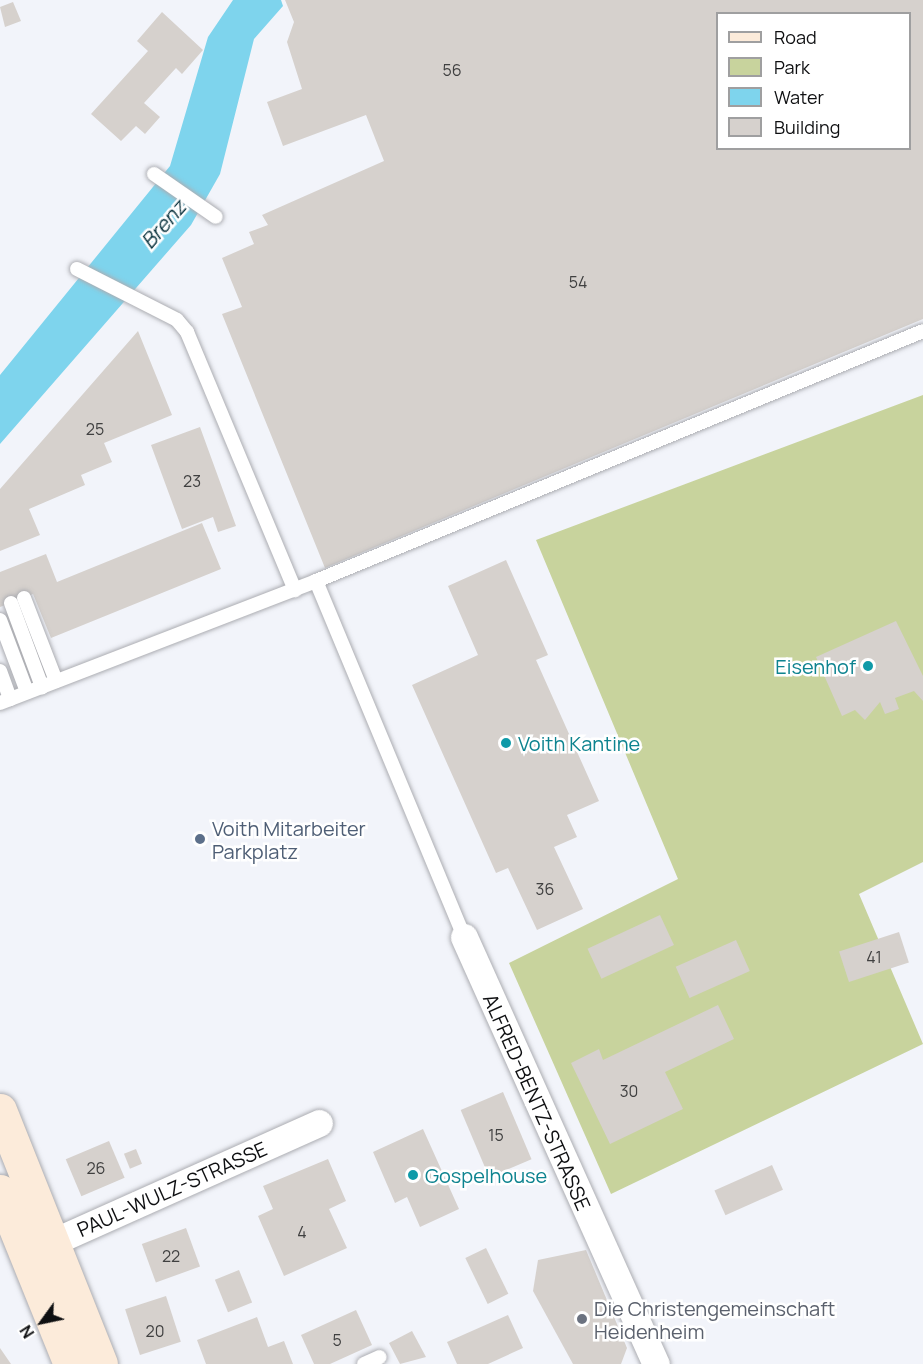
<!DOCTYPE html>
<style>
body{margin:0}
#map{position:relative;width:923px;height:1364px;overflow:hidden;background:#f2f4fa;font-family:Manrope,sans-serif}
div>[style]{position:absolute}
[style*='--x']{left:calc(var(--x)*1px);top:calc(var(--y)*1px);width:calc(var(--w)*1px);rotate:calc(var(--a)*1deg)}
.green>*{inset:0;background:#c8d39d}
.water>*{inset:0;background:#7ed4ed}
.building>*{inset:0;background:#d6d1cd;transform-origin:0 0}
.roads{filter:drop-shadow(0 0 2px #acadb2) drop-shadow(0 0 2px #acadb2)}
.service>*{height:14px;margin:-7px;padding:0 7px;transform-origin:7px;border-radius:7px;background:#fff}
.minor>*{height:27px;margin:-13.5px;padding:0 13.5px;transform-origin:13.5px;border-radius:13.5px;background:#fff}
.secondary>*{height:33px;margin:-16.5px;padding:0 16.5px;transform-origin:16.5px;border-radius:16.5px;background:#fcebda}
.dots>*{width:16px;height:16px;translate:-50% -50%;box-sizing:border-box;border:3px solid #fff;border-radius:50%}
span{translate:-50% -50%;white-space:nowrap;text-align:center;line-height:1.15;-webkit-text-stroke:5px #fff;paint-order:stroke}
.number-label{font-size:16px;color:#404040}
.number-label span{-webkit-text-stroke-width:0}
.culture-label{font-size:20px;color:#0d838f}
.right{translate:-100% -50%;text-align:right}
.left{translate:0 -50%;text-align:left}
.service-label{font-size:20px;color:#4e5e75}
.street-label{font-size:20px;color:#0e0f11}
.worship-label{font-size:20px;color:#5b616d}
.water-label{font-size:21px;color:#0b343f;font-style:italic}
.legend{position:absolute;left:716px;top:12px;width:195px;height:138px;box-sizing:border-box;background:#fff;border:2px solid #9f9fa0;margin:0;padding:8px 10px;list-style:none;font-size:18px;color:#0e0f11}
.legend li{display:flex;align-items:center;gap:12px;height:30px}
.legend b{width:30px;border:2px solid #9f9fa0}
.north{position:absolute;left:12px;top:1292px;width:60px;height:60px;-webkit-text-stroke:4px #fff;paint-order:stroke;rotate:237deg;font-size:16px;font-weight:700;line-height:24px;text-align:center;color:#0e0f11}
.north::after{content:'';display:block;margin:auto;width:21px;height:27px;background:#0e0f11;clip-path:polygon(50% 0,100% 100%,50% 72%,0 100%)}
</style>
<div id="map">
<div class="green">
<i style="clip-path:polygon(923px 395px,923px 862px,859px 894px,923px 1044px,611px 1194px,509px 963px,678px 879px,536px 540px)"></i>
</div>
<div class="water">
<i style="clip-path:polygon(233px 0,281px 0,283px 6px,254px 39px,220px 174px,191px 225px,0 444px,0 375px,170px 166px,208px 37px)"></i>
</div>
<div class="building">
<i style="clip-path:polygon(evenodd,285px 0,923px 0,923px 319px,325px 568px,222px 314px,242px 307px,222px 258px,254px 244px,249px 232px,268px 225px,262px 215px,384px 161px,366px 115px,283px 146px,267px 102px,302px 89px,287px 42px,294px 22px,285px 0,718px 14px,910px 14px,910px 148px,718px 148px,718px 14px)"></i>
<i style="clip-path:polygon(13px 2px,21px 21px,5px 27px,0 7px)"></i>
<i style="clip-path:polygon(162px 12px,203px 50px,182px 74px,176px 68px,144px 103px,160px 117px,145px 134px,136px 126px,121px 141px,91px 114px,148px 51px,137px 41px)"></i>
<i style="clip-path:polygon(138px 331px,172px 415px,104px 443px,112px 462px,81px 475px,85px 485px,29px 509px,40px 535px,0 551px,0 489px)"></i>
<i style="clip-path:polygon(200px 427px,236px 526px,218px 532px,213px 517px,182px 529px,151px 445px)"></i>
<i style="clip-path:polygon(202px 523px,221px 569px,51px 638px,33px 594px,0 607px,0 572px,46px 554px,57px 582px)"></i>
<i style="clip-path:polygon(506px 560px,548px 655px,536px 660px,599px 801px,567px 815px,577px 837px,554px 847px,583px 909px,537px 930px,508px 868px,496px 873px,412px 685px,478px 655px,448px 586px)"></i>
<i style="clip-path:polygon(896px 621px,923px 676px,923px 701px,914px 691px,895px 698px,899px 709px,885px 714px,880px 702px,865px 720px,855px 710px,842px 716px,816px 657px)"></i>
<i style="left:660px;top:915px;width:33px;height:80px;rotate:65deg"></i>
<i style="left:899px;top:932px;width:32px;height:63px;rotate:72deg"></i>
<i style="left:736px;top:940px;width:34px;height:66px;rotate:66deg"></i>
<i style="clip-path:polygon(718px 1005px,734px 1039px,665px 1072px,683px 1109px,610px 1144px,571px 1063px,599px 1049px,603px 1060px)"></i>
<i style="left:503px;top:1092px;width:73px;height:46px;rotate:67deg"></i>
<i style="clip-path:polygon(423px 1129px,459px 1209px,420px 1227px,407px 1197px,395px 1203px,373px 1152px)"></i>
<i style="left:109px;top:1141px;width:40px;height:47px;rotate:67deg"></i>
<i style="left:136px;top:1149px;width:16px;height:13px;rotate:68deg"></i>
<i style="clip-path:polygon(328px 1159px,346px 1201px,329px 1209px,347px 1248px,284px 1276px,258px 1216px,273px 1209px,263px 1186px)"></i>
<i style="left:772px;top:1165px;width:27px;height:63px;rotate:66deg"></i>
<i style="left:186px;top:1228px;width:41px;height:47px;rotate:70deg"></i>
<i style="left:486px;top:1248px;width:51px;height:23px;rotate:64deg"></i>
<i style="clip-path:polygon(586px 1250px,627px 1348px,621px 1364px,573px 1364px,533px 1291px,538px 1260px)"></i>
<i style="left:239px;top:1270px;width:35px;height:26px;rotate:68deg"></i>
<i style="left:166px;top:1296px;width:48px;height:43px;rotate:72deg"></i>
<i style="clip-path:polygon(356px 1310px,372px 1345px,330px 1364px,314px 1364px,301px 1335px)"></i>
<i style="clip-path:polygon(508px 1315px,523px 1348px,488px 1364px,457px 1364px,447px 1342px)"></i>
<i style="clip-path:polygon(257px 1317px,268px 1347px,284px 1341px,293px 1364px,206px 1364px,197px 1340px)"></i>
<i style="clip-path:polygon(412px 1331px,426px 1357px,400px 1364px,389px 1343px)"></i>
<i style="clip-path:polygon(0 1348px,11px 1364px,0 1364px)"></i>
</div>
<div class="roads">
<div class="service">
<i style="--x:154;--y:174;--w:75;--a:34.7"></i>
<i style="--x:77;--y:269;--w:112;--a:27"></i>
<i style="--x:177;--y:320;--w:16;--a:50"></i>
<i style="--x:187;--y:332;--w:280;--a:67.3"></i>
<i style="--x:316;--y:581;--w:386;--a:67.4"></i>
<i style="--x:24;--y:598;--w:89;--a:68.9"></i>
<i style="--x:11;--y:603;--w:90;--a:69.7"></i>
<i style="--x:0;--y:620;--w:77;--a:69.4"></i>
<i style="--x:0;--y:671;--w:30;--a:70"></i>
<i style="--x:0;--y:703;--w:339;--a:-21.1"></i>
<i style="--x:316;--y:581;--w:656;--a:-22.38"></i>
<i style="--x:364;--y:1364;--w:17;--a:-24"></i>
</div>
<div class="minor">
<i style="--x:464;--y:937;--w:468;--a:65.8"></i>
<i style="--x:35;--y:1250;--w:311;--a:-24.1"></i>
</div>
<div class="secondary">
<i style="--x:0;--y:1110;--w:273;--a:68.3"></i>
<i style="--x:0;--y:1191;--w:187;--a:68"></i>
</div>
</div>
<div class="dots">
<i style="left:868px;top:666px;background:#0f9aa8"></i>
<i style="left:506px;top:743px;background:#0f9aa8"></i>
<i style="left:200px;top:839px;background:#5c6f8a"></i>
<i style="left:413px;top:1175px;background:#0f9aa8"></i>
<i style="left:582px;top:1319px;background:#6b7280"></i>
</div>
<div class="number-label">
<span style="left:452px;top:70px">56</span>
<span style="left:578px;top:282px">54</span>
<span style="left:95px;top:429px">25</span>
<span style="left:192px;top:481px">23</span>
<span style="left:545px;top:889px">36</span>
<span style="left:874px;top:957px">41</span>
<span style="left:629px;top:1091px">30</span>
<span style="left:496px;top:1135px">15</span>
<span style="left:96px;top:1168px">26</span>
<span style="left:302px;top:1232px">4</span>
<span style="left:171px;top:1256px">22</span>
<span style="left:155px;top:1331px">20</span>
<span style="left:337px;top:1340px">5</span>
</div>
<div class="culture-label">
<span class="right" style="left:856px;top:666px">Eisenhof</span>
<span class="left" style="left:518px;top:743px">Voith Kantine</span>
<span class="left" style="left:425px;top:1175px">Gospelhouse</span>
</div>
<div class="service-label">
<span class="left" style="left:212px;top:840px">Voith Mitarbeiter<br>Parkplatz</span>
</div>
<div class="street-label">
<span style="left:537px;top:1102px;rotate:66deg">ALFRED-BENTZ-STRASSE</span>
<span style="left:172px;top:1189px;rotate:-24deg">PAUL-WULZ-STRASSE</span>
</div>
<div class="worship-label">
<span class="left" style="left:594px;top:1320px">Die Christengemeinschaft<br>Heidenheim</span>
</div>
<div class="water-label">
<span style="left:163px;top:224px;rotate:-49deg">Brenz</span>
</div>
<ul class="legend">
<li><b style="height:8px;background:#fcebda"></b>Road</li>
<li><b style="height:16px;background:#c8d39d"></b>Park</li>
<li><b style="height:16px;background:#7ed4ed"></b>Water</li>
<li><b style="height:16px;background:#d6d1cd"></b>Building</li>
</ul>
<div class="north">N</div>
</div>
